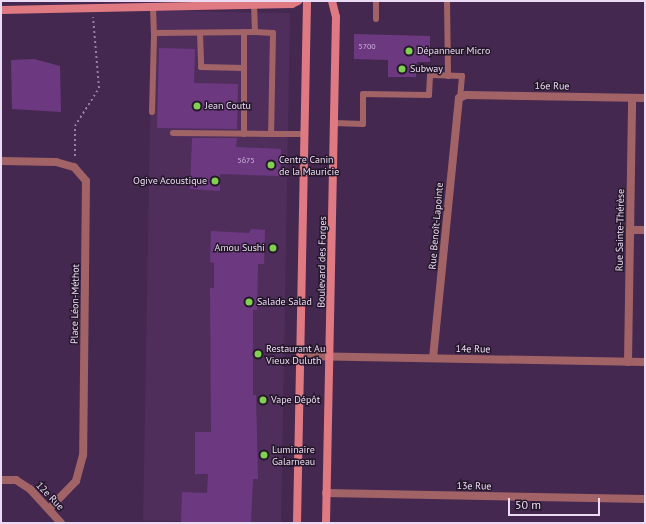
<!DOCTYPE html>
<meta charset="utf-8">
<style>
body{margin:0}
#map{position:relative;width:646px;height:524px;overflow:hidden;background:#442850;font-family:"PT Sans",sans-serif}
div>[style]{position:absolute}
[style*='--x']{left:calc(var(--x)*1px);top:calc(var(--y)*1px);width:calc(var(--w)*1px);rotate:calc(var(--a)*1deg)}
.built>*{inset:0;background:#4f2e5c;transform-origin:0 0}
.building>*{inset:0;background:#6c3981}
.path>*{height:2px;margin-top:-1px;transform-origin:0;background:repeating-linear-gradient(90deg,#9881a2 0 2px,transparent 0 5px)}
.lane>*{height:6px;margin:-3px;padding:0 3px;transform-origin:3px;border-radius:3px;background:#a26367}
.street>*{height:8px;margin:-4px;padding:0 4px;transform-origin:4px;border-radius:4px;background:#a26367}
.secondary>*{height:8px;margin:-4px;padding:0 4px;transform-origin:4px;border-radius:4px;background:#df7a82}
.dots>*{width:11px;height:11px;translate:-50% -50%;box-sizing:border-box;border:2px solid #241729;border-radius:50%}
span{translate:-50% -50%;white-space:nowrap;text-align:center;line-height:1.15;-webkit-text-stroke:3px #241729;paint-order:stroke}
.number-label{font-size:8px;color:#ccb2d7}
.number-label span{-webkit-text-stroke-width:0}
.poi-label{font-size:10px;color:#ecdbf4}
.left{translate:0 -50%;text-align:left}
.right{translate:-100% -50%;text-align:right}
.street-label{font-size:10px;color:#ecdbf4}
.frame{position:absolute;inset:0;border:2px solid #ecdbf4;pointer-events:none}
.scale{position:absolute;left:508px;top:498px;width:92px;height:18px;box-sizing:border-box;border:2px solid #ecdbf4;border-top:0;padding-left:5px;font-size:12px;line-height:14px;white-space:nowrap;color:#ecdbf4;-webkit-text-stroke:3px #241729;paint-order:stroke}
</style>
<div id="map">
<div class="built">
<i style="left:290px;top:13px;width:510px;height:138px;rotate:91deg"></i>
</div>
<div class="building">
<i style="clip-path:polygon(354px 34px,430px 36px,430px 62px,417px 62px,416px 77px,388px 77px,388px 60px,354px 59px)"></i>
<i style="clip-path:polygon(159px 48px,195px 49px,194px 83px,238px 84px,237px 129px,157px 128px)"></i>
<i style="clip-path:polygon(34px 59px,60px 66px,61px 112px,12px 109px,11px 60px)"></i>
<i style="clip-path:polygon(192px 138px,237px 138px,236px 147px,281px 149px,280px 176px,220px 174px,220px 191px,190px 189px)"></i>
<i style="clip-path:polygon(251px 229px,265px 230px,264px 264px,258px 264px,257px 310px,253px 310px,253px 395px,256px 395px,258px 479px,253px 479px,251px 523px,181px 523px,182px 492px,207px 493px,208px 474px,195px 474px,195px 432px,211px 432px,210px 288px,214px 288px,214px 263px,210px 262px,211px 231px,249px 233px)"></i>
</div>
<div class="path">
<i style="--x:75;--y:156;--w:30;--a:-90"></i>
<i style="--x:75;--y:126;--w:45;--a:-57.7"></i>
<i style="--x:99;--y:88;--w:71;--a:-94.8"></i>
</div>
<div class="lane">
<i style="--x:447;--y:1;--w:75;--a:89.2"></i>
<i style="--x:153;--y:7;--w:26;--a:88"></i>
<i style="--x:154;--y:33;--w:101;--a:-0.6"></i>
<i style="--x:255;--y:32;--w:27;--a:-92"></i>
<i style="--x:376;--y:19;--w:18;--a:-90"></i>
<i style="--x:244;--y:32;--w:102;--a:90"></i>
<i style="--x:255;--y:32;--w:18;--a:3"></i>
<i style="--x:273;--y:33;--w:101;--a:91.1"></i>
<i style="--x:271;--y:134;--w:34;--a:0"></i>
<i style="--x:200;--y:33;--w:34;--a:88"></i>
<i style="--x:201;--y:67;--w:43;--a:1.3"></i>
<i style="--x:152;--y:112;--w:79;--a:-88.5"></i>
<i style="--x:334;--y:123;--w:29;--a:2"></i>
<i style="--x:363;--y:124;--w:30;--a:-90"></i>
<i style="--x:363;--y:94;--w:66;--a:0.9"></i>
<i style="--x:429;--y:95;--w:20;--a:-87"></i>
<i style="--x:430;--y:75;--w:32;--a:2"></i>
<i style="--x:462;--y:76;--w:21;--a:95"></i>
<i style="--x:173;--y:133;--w:98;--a:0.6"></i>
</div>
<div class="street">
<i style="--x:1;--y:161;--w:55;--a:1"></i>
<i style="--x:56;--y:162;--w:19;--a:16"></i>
<i style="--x:74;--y:167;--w:18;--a:49"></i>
<i style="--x:86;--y:181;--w:274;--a:90.6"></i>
<i style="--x:83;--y:455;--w:27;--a:105"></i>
<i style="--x:76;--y:481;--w:39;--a:134"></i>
<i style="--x:630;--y:230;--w:15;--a:0"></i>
<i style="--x:301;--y:356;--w:344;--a:1"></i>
<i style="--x:433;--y:358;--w:261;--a:-84.3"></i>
<i style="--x:459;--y:98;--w:8;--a:-23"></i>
<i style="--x:466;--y:95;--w:179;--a:1"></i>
<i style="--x:628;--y:362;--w:264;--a:-89.1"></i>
<i style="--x:1;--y:480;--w:15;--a:0"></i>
<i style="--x:16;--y:480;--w:17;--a:33"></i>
<i style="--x:30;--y:489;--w:46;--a:47.6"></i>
<i style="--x:326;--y:493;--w:319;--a:1.1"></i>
</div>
<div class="secondary">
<i style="--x:1;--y:10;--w:291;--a:-1.2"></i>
<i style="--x:292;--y:4;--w:7;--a:-27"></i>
<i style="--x:297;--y:523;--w:522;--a:-88.9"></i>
<i style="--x:326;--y:523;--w:506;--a:-88.87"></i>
<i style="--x:336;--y:17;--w:16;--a:-104"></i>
</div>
<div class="dots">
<i style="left:409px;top:51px;background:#81d051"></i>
<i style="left:402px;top:69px;background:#81d051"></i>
<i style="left:197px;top:106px;background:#81d051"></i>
<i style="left:271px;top:165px;background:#81d051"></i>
<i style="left:215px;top:181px;background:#81d051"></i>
<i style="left:273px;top:248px;background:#81d051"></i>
<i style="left:249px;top:302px;background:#81d051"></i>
<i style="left:258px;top:354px;background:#81d051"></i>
<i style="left:263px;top:400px;background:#81d051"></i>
<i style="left:264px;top:455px;background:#81d051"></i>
</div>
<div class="number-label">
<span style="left:367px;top:47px">5700</span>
<span style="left:246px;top:161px">5675</span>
</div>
<div class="poi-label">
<span class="left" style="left:417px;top:51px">Dépanneur Micro</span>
<span class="left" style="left:410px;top:69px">Subway</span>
<span class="left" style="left:205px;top:106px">Jean Coutu</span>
<span class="left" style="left:279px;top:165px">Centre Canin<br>de la Mauricie</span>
<span class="right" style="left:207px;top:181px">Ogive Acoustique</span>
<span class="right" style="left:265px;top:248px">Amou Sushi</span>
<span class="left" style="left:257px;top:302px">Salade Salad</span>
<span class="left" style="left:266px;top:354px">Restaurant Au<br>Vieux Duluth</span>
<span class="left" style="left:271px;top:400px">Vape Dépôt</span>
<span class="left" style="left:272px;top:455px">Luminaire<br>Galarneau</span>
</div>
<div class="street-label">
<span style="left:552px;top:86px;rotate:1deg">16e Rue</span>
<span style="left:436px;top:226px;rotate:-85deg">Rue Benoît-Lapointe</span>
<span style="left:620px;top:230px;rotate:-89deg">Rue Sainte-Thérèse</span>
<span style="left:322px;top:262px;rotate:-89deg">Boulevard des Forges</span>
<span style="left:75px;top:304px;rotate:-89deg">Place Léon-Méthot</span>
<span style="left:473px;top:349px;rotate:1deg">14e Rue</span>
<span style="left:474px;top:486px;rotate:1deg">13e Rue</span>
<span style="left:50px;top:496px;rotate:46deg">12e Rue</span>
</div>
<div class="frame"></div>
<div class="scale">50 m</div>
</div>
